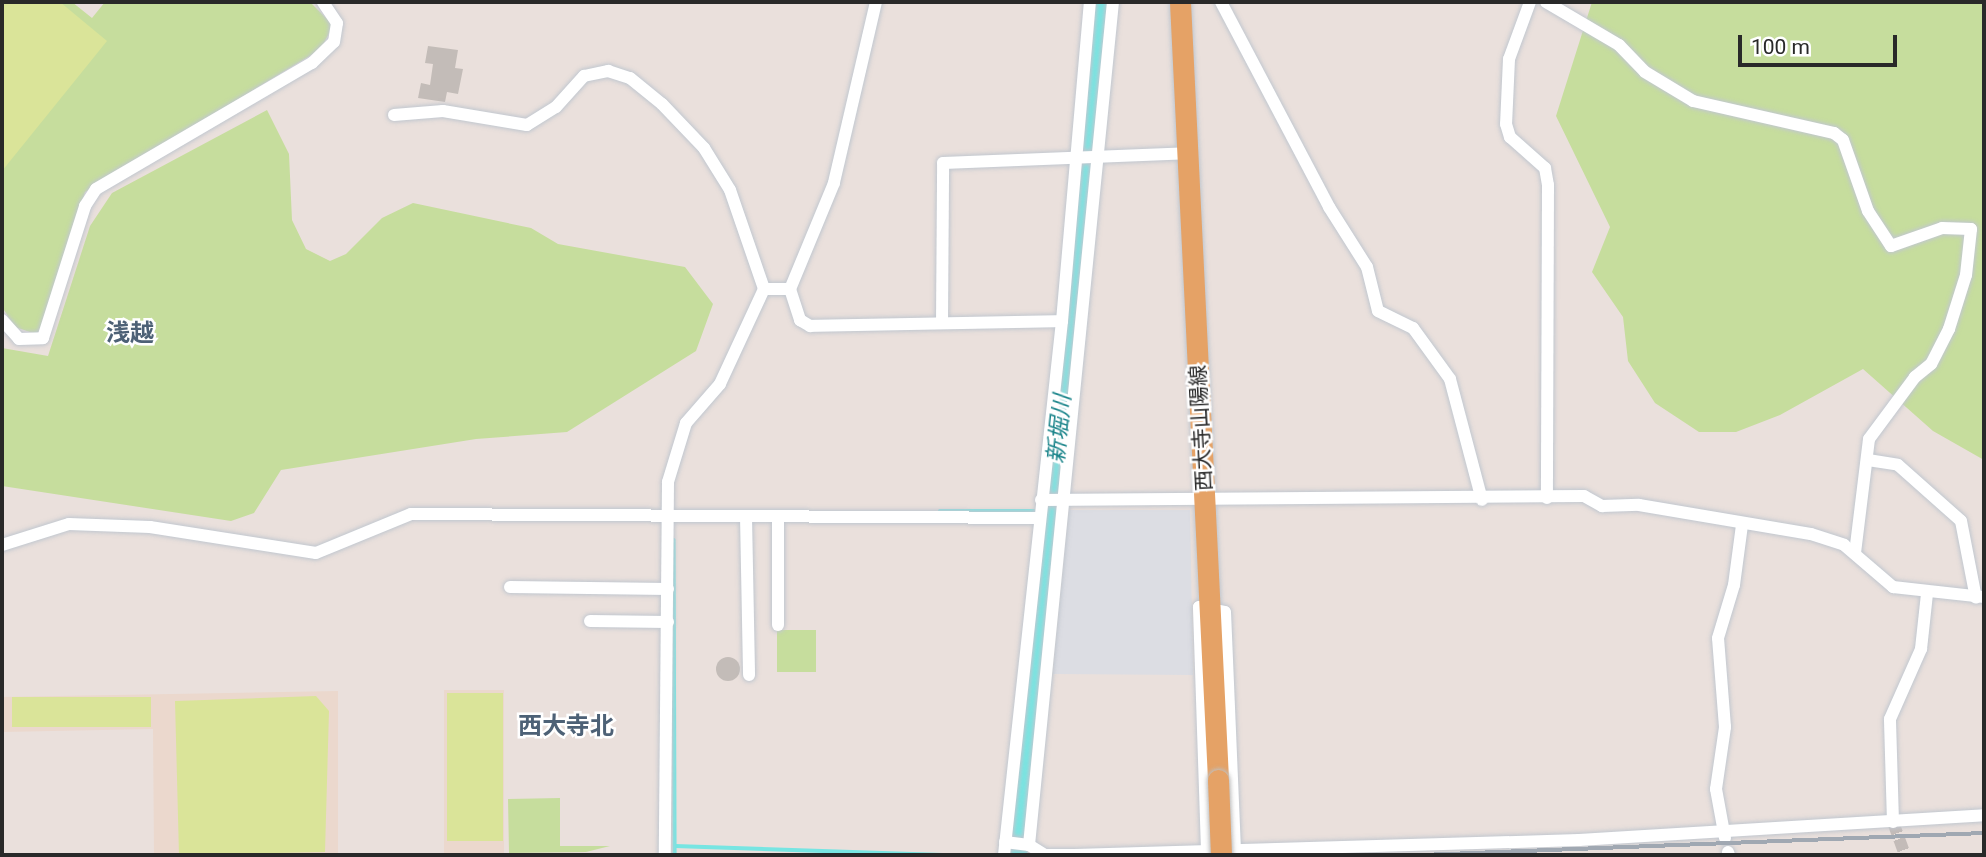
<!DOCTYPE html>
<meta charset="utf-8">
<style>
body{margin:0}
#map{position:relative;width:1986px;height:857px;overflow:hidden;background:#eae0dc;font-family:Roboto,"Noto Sans JP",sans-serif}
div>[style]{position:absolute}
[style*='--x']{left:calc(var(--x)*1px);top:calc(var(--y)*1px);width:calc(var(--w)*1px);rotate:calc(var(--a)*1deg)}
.industrial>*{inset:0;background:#dcdde3}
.education>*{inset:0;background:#ebd8cd;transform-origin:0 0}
.green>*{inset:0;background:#c6dd9d;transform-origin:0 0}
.pitch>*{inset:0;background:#dae499;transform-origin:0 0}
.stream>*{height:3.5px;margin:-1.75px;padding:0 1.75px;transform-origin:1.75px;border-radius:1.75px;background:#77e5e2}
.river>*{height:19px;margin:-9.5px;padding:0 9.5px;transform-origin:9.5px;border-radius:9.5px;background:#77e5e2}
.building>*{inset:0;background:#c3bcb8}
.round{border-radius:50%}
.minor-tunnel>*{height:12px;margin-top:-6px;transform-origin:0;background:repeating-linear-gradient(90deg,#c3bbb8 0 12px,transparent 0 18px)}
.roads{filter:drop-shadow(0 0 2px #c1c7cf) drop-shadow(0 0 2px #c1c7cf)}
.minor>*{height:12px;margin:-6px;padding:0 6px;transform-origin:6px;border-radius:6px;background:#fff}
.primary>*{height:21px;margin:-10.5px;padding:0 10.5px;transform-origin:10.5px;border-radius:10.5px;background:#e5a266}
.rail>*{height:3.5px;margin:-1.75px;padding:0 1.75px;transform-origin:1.75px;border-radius:1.75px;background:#a0a8b2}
.bridges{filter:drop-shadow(0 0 2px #bfbfbf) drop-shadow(0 0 2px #bfbfbf)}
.primary-bridge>*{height:21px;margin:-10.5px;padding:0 10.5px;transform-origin:10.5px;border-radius:10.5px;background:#e5a266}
span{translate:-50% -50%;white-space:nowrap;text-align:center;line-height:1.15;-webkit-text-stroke:5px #fff;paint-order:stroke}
.street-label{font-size:21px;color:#292929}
.water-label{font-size:23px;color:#188389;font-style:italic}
.quarter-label{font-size:24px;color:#4d6176;font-weight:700}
.frame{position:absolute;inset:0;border:4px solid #292929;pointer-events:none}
.scale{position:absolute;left:1738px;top:35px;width:159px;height:32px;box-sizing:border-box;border:4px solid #292929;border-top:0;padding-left:9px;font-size:21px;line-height:24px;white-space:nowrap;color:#292929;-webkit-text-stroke:5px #fff;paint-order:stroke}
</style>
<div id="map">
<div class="industrial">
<i style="clip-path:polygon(1069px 510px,1190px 510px,1193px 675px,1053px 674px)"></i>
</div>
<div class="education">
<i style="left:444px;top:690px;width:60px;height:164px"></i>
<i style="clip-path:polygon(338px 691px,338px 855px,154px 855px,153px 729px,2px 732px,2px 697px)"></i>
</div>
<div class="green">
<i style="clip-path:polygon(2px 2px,72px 2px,92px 18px,105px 2px,312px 4px,333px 25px,321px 49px,85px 192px,44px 331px,36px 334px,15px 327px,2px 307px)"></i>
<i style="clip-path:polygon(1592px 2px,1984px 2px,1984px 460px,1933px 431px,1863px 369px,1780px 415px,1736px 432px,1699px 432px,1655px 403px,1628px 361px,1623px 317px,1592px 272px,1610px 227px,1556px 116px)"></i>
<i style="clip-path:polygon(267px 110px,289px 154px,292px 220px,306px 249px,330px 261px,346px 254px,382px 218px,413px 203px,531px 228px,558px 244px,685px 267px,713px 304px,696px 351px,567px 432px,476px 439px,281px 470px,254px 513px,231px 521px,2px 486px,2px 348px,48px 356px,90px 226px,112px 193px)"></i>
<i style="left:816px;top:630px;width:42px;height:39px;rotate:90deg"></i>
<i style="clip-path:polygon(560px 798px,560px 846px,610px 846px,586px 852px,509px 853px,508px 799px)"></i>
</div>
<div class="pitch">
<i style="clip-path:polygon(2px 2px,60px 2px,107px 41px,2px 171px)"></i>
<i style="left:503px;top:693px;width:148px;height:56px;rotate:90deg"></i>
<i style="clip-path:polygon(316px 696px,329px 711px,325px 852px,179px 855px,175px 701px)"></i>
<i style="left:151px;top:697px;width:30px;height:139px;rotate:90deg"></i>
</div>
<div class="stream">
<i style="--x:940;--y:511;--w:94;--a:0"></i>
<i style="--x:674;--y:540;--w:315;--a:89.8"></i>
<i style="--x:675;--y:846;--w:275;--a:1.9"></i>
</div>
<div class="river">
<i style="--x:1017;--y:855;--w:857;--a:-84.24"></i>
</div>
<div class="building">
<i style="clip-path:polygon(428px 46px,458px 50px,455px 68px,463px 69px,458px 94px,447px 92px,445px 102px,418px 98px,421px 83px,430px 85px,433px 64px,425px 63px)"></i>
<i class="round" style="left:716px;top:657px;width:24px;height:24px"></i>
</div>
<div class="minor-tunnel">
<i style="--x:1893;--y:822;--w:35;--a:70"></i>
</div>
<div class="roads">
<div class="minor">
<i style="--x:876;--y:2;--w:186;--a:103.1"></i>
<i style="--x:834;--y:183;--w:115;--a:112.5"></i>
<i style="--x:790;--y:289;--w:33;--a:72"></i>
<i style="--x:800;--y:320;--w:12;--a:31"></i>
<i style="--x:810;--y:326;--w:252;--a:-1.1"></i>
<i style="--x:1221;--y:2;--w:232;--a:62.2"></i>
<i style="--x:1329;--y:207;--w:71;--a:57.7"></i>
<i style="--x:1367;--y:267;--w:45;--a:76"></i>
<i style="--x:1378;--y:311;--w:39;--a:26"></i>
<i style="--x:1413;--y:328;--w:63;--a:54"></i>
<i style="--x:1450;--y:379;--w:125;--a:75.2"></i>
<i style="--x:1530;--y:2;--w:61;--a:110.2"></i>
<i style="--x:1509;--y:59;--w:65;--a:92.6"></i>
<i style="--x:1506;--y:124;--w:14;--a:73"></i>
<i style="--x:1510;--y:137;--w:47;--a:41.5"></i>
<i style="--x:1545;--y:168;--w:17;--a:80"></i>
<i style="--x:1548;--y:185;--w:313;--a:90.2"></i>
<i style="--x:1546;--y:2;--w:85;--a:30.5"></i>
<i style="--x:1619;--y:45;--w:37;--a:46"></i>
<i style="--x:1645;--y:72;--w:56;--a:31.1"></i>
<i style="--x:1693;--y:101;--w:145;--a:12.8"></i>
<i style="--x:1834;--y:133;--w:11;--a:38"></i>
<i style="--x:1843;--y:140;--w:75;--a:70.6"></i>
<i style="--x:1868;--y:211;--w:42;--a:56.7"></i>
<i style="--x:1891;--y:246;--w:54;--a:-19.4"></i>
<i style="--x:1942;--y:228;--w:29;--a:2"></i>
<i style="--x:1971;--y:229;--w:46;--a:96.2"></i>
<i style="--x:1966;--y:275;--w:57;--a:107.5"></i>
<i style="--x:1949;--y:329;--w:39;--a:117"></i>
<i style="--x:1931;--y:364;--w:21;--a:141"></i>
<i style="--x:1915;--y:377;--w:77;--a:126.6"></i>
<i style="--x:1869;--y:439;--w:115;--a:97"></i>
<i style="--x:394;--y:115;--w:49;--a:-4.7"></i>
<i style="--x:443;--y:111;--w:85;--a:9.5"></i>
<i style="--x:527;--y:125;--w:34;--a:-32"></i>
<i style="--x:556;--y:107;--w:42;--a:-47.9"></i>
<i style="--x:584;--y:76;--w:25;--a:-12"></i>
<i style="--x:608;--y:71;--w:23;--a:18"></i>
<i style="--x:630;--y:78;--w:41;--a:39.1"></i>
<i style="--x:662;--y:104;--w:61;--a:46.3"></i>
<i style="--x:704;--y:148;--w:49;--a:58.2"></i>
<i style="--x:730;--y:190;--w:105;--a:71"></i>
<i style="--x:764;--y:289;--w:105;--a:114.9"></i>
<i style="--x:720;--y:384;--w:52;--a:131.1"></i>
<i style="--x:686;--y:423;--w:62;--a:107"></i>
<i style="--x:668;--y:482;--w:373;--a:90.5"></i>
<i style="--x:764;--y:289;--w:26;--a:0"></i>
<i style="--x:2;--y:320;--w:25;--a:48"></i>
<i style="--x:19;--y:339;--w:24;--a:-2"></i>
<i style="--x:43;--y:338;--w:139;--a:-72.3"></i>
<i style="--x:85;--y:206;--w:20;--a:-57"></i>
<i style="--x:96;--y:189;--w:250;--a:-30.3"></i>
<i style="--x:312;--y:63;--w:30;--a:-44"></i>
<i style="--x:334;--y:42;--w:19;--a:-81"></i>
<i style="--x:337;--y:23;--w:25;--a:-124"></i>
<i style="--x:942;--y:323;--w:160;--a:-89.6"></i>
<i style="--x:943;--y:163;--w:244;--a:-2.3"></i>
<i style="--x:1868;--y:460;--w:30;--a:9"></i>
<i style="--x:1898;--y:465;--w:84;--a:41.6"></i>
<i style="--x:1961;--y:521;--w:78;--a:79"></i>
<i style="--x:1041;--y:500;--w:543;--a:-0.42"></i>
<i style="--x:1584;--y:496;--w:21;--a:29"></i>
<i style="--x:1602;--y:506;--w:37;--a:-2"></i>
<i style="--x:1639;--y:505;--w:174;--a:9.6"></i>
<i style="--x:1811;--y:534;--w:35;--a:18"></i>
<i style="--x:1844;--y:545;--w:65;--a:40.6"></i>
<i style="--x:1893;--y:587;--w:92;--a:6.3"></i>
<i style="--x:746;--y:516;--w:159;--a:88.9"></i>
<i style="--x:778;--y:517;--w:108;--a:90"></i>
<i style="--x:2;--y:545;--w:70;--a:-17.4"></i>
<i style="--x:69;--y:524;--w:81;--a:2.1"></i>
<i style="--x:150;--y:527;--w:168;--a:8.9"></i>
<i style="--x:316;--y:553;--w:103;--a:-22.3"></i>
<i style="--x:411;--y:514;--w:629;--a:0.36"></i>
<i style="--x:510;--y:587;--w:158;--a:0.7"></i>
<i style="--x:590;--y:621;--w:78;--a:0.7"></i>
<i style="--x:1893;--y:822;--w:103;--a:-91.7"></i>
<i style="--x:1890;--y:719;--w:77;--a:-66.1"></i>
<i style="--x:1921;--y:649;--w:55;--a:-83.8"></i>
<i style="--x:1725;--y:838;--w:50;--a:-100.4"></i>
<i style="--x:1716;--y:789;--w:63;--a:-81.7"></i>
<i style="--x:1725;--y:727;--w:89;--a:-94.5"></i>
<i style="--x:1718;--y:638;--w:55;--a:-73.2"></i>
<i style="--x:1734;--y:585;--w:61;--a:-82.4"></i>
<i style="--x:1005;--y:842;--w:24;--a:7"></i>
<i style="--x:1029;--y:845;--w:19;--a:32"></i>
<i style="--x:1045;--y:855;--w:30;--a:0"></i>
<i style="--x:1075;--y:855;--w:504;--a:-1.7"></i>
<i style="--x:1579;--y:840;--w:406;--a:-3.5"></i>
<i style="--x:1029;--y:845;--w:847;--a:-84.31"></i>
<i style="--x:1207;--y:850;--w:243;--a:-91.9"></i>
<i style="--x:1199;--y:607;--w:26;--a:11"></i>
<i style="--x:1225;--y:612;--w:237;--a:87.6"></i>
<i style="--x:1728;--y:852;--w:3;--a:72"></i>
<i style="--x:1004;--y:855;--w:537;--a:-83.8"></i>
<i style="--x:1062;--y:321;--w:320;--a:-85"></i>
</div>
<div class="primary">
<i style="--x:1180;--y:2;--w:779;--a:87.2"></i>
</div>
</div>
<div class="rail">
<i style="--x:1422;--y:855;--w:562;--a:-2.24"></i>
</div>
<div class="bridges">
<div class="primary-bridge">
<i style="--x:1218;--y:780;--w:75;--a:87.7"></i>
</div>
</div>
<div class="street-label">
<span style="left:1201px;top:428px;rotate:-93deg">西大寺山陽線</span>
</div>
<div class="water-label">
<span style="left:1060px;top:429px;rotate:-84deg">新堀川</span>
</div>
<div class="quarter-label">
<span style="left:130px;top:334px">浅越</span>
<span style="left:566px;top:727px">西大寺北</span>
</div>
<div class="frame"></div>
<div class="scale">100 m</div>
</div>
